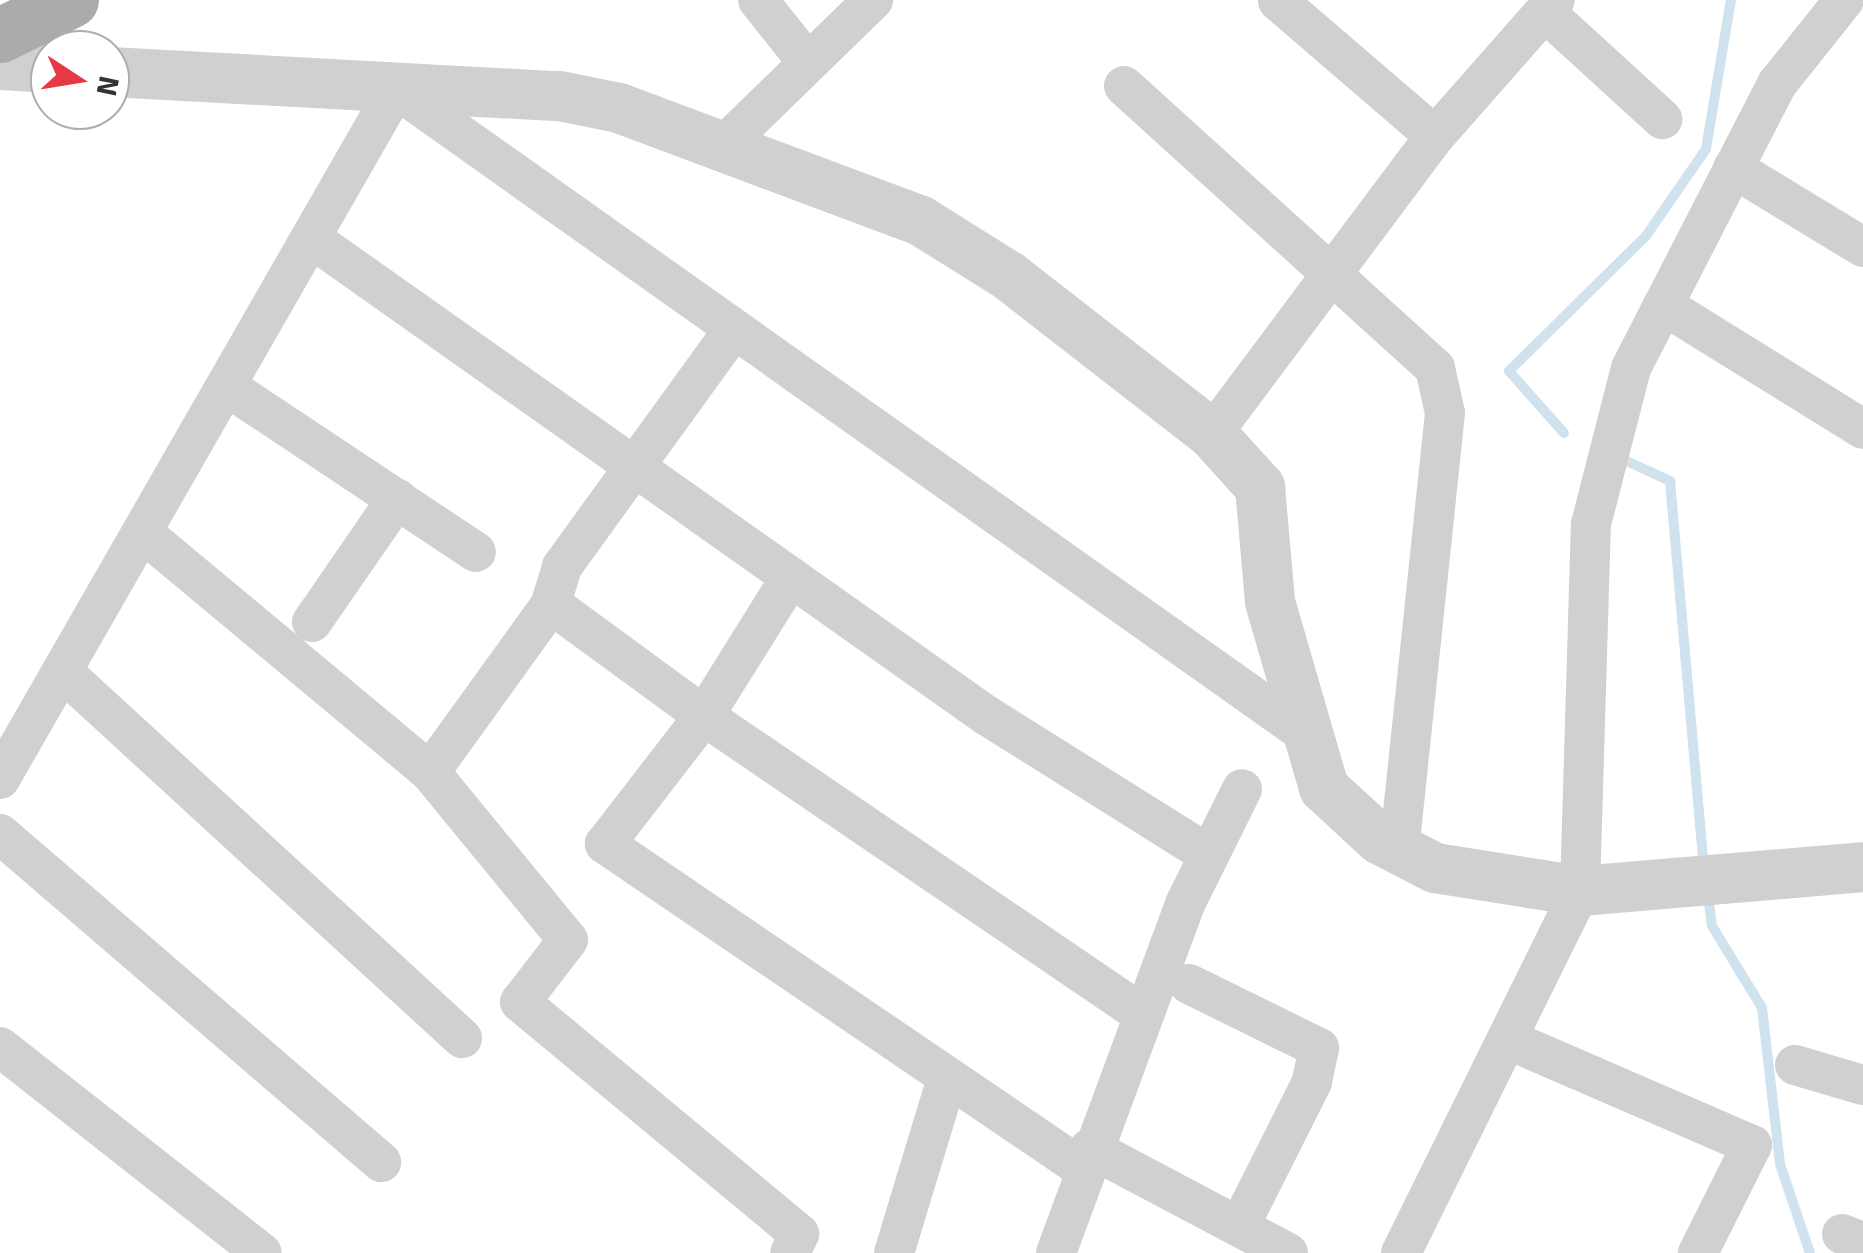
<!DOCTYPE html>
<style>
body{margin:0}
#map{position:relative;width:1863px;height:1253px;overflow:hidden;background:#fff;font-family:Signika,sans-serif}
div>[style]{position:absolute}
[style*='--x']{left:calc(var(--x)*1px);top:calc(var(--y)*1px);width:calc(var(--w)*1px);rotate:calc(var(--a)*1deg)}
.stream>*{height:10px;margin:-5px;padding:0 5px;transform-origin:5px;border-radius:5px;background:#cfe2ee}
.minor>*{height:40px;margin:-20px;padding:0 20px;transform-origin:20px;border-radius:20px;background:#d0d0d0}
.tertiary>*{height:50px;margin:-25px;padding:0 25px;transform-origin:25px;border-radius:25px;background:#d0d0d0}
.primary>*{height:55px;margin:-27.5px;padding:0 27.5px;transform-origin:27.5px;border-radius:27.5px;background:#ababab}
span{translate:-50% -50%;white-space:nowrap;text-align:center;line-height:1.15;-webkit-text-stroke:10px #fff;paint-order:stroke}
.north{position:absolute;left:30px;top:30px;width:100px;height:100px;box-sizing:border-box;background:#fff;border:2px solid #adadad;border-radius:50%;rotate:102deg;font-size:28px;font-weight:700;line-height:40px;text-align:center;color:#333}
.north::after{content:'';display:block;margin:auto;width:35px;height:45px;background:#e63946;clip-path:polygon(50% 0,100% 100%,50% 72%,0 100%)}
</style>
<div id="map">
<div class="stream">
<i style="--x:1564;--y:433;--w:83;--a:-131.6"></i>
<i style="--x:1509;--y:371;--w:192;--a:-44.6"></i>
<i style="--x:1646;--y:236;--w:106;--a:-55.4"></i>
<i style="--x:1706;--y:149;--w:151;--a:-80.5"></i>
<i style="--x:1616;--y:456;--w:60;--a:24.8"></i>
<i style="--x:1670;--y:481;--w:387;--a:85"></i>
<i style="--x:1708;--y:894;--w:32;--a:83"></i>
<i style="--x:1712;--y:926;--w:96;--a:58.6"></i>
<i style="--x:1762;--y:1008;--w:157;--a:83.4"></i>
<i style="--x:1780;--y:1164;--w:94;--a:71.4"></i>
</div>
<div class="minor">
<i style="--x:758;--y:0;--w:80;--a:51.6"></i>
<i style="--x:1278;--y:1;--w:207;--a:40.7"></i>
<i style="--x:1545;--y:12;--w:159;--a:42.4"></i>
<i style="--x:1124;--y:86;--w:420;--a:42.2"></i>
<i style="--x:1435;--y:368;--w:46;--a:77.5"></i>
<i style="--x:1445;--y:413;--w:438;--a:96"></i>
<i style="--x:724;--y:145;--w:208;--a:-44.2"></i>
<i style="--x:1733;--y:168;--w:152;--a:31.3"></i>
<i style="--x:315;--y:241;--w:822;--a:35.24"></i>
<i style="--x:986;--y:715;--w:263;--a:32.1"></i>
<i style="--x:1663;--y:305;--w:235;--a:31.8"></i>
<i style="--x:734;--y:329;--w:294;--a:125.9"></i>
<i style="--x:562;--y:567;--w:39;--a:107"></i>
<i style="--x:551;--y:604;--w:190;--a:36.2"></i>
<i style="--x:704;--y:716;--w:164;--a:-58"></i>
<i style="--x:226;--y:386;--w:300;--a:33.6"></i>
<i style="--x:1212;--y:434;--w:372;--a:-53.2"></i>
<i style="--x:1435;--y:136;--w:181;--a:-48.6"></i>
<i style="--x:142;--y:532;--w:375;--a:39.8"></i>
<i style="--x:430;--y:772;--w:207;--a:-54.2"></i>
<i style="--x:312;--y:622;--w:150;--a:-55.4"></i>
<i style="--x:62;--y:671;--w:543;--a:42.54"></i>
<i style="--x:430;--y:772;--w:217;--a:50.6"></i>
<i style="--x:568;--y:940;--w:78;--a:127.7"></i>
<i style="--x:520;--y:1002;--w:363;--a:39.7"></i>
<i style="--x:799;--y:1234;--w:21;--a:115"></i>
<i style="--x:0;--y:779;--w:796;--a:-60.15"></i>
<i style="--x:396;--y:89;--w:1115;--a:35.33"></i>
<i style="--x:0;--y:834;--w:503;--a:40.72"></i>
<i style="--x:1189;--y:984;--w:145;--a:26.2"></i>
<i style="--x:1319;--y:1048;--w:35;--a:102"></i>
<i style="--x:1312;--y:1082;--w:162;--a:116.7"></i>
<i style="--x:1507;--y:1039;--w:267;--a:23.4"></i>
<i style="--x:1752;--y:1145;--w:121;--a:116.6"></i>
<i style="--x:0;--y:1047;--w:333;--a:38.2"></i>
<i style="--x:1795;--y:1065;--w:71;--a:16.4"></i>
<i style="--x:1090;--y:1148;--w:224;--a:27.9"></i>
<i style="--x:1082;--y:1168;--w:577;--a:-145.81"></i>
<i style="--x:605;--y:844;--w:162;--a:-52.3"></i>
<i style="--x:704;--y:716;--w:530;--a:34.23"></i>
<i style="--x:1842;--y:1234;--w:22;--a:21"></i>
<i style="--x:894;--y:1253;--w:182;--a:-73.1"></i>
<i style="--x:1056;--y:1253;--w:374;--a:-69.7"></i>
<i style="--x:1186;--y:902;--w:126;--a:-63.6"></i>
<i style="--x:1401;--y:1253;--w:404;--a:-63.7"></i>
<i style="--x:1580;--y:891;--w:367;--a:-88.3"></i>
<i style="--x:1591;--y:524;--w:161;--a:-75.6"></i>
<i style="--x:1631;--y:368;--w:319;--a:-62.8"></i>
<i style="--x:1777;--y:84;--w:107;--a:-51.4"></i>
</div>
<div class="tertiary">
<i style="--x:0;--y:65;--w:50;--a:3.4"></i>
<i style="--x:110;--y:72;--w:451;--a:3.1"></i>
<i style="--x:560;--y:96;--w:60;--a:11.5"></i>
<i style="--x:619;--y:108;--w:322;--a:20.5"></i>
<i style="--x:921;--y:221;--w:104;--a:32"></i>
<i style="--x:1009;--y:276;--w:257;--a:37.9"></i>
<i style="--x:1212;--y:434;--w:72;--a:47.8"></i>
<i style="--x:1260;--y:487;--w:115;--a:85"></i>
<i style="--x:1270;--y:602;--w:194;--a:73.8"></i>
<i style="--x:1324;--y:788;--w:75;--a:42.8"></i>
<i style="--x:1379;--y:839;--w:63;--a:27.4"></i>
<i style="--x:1435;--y:868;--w:147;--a:9"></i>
<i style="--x:1580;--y:891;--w:284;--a:-4.8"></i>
</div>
<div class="primary">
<i style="--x:0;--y:35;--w:79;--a:-26.2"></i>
</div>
<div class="north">N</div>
</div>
